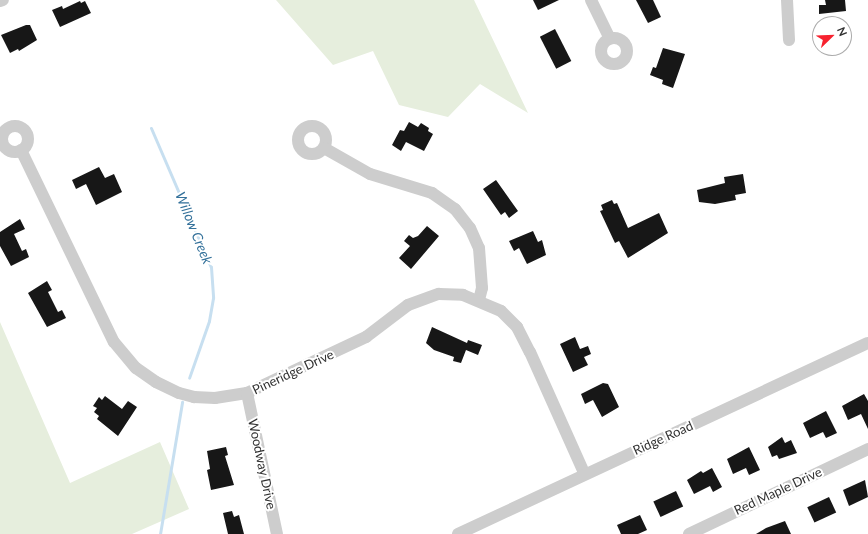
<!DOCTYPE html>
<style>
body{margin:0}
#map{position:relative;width:868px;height:534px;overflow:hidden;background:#fff;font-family:Lato,sans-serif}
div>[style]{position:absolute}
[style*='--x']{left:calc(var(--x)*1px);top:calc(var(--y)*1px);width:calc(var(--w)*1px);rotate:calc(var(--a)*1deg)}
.green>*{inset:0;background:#e6eedd}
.stream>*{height:3px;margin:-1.5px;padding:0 1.5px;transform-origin:1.5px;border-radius:1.5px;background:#c7dff0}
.building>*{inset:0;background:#171717;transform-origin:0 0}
.minor>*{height:12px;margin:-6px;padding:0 6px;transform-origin:6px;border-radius:6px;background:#cdcdcd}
.minor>.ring{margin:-6px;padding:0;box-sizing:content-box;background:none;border:12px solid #cdcdcd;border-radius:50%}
span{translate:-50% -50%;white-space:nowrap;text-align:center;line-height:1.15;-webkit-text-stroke:4px #fff;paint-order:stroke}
.street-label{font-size:13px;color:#303030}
.water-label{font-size:14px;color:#35729b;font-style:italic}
.north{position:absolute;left:812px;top:16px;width:40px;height:40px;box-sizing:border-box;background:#fff;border:1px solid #acacac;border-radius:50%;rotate:67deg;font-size:11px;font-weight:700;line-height:16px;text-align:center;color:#303030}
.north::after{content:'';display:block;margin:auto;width:14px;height:18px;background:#f7222f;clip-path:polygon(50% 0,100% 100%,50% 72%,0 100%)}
</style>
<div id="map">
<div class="green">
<i style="clip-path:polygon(276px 0,474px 0,528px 113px,480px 84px,448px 117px,399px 105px,373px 51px,333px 65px)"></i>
<i style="clip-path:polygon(0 322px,70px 483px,160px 442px,189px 509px,132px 534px,0 534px)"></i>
</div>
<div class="stream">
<i style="--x:151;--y:128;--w:151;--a:66.7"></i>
<i style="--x:211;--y:267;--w:31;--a:86"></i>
<i style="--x:213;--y:298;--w:23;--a:100"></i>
<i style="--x:209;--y:321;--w:60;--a:109.3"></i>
<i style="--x:160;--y:534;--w:134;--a:-80.5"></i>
</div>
<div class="building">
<i style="clip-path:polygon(533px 0,559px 0,538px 10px)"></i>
<i style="clip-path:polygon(636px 0,653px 0,661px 17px,648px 23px)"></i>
<i style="clip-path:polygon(825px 0,845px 0,846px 11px,819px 14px,819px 5px,826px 5px)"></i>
<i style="clip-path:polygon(80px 1px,81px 3px,85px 1px,91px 13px,60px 27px,52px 10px,62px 6px,63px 9px)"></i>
<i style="clip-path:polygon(26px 25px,30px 25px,37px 40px,19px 51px,18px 49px,10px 53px,1px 35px)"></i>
<i style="left:555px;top:29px;width:36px;height:17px;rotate:63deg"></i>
<i style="clip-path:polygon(663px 48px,685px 54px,673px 88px,662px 84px,663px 80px,650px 75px,653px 67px,656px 68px)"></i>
<i style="clip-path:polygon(409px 122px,418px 127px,421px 123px,429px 128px,428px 131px,433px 134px,424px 151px,406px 142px,401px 151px,392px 145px,400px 130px,404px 131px)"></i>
<i style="clip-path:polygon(99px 167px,105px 178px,114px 174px,122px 192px,96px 205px,86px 184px,76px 189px,72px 180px)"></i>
<i style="clip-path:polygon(743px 174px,746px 193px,735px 195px,736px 200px,715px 204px,699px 202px,697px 190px,725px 183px,724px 177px)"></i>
<i style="clip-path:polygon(496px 180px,518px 211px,509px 218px,505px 212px,501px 215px,483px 189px)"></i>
<i style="clip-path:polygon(612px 200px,614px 204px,617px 203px,628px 228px,659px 213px,668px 233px,628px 258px,619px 241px,615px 243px,600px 211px,603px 210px,601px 205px)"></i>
<i style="clip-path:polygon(20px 219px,25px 229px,14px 234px,22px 251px,26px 249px,29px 257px,11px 266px,0 246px,0 232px)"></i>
<i style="clip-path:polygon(427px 226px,439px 236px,411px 269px,399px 258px,410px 246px,404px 241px,409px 235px,413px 238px,418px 236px)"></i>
<i style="clip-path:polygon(533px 231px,538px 242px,542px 240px,546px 255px,527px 264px,519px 248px,514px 251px,509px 241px)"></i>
<i style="clip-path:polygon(47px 281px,52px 290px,48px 292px,58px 312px,62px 310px,66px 318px,47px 327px,28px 293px)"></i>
<i style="clip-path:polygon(432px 327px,467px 343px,468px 340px,482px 345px,478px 355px,466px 350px,461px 363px,453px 361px,454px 357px,434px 350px,426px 343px)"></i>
<i style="clip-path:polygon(575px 337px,580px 349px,588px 346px,591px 354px,584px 357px,588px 365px,573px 372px,560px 344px)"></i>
<i style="clip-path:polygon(603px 383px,608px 384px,619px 407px,602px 417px,593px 400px,585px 404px,581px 394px)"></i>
<i style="clip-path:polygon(864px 394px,868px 401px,868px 429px,861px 414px,848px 420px,842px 406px)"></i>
<i style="clip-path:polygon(105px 396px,122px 409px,128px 401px,137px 407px,118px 436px,97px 419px,99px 416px,94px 412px,97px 408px,93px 406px,99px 397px,102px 400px)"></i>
<i style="clip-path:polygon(826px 411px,837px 433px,826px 438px,823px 432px,810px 438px,803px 423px)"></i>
<i style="clip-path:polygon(782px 437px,785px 443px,791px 440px,797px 453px,779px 459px,777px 455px,772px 457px,768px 447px)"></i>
<i style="clip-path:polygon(226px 447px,228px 455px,225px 456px,234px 485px,211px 490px,207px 470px,210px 469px,207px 451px)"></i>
<i style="clip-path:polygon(749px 447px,760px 470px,749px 475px,746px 468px,733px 474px,727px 459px)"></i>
<i style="clip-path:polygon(712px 468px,722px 487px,713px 492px,710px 486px,694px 494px,687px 480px,701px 471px,703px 473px)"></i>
<i style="clip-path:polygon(865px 480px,868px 497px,849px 506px,843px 490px)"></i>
<i style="left:676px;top:491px;width:17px;height:25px;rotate:65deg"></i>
<i style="left:829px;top:497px;width:17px;height:24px;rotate:65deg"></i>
<i style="clip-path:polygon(232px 511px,234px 517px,239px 515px,244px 534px,228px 534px,223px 513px)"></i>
<i style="clip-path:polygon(640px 515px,647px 530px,638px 534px,621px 534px,617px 525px)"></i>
<i style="clip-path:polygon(785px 521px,791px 534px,756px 534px,766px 528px)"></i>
</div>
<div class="minor">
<i style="--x:591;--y:0;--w:43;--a:64"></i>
<i style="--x:787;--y:0;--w:40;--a:87.1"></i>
<i style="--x:0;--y:1;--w:3;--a:-18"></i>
<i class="ring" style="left:601px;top:38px;width:14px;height:14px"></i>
<i class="ring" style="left:2px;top:126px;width:14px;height:14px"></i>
<i class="ring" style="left:298px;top:126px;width:16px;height:16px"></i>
<i style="--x:324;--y:148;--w:53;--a:29.5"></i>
<i style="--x:370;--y:174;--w:65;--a:17"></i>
<i style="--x:432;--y:193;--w:28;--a:35"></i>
<i style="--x:455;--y:209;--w:24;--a:52"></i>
<i style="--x:470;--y:228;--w:22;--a:66"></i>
<i style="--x:479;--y:248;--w:40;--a:85.7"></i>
<i style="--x:482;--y:288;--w:12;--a:104"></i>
<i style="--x:21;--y:150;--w:213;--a:64.2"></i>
<i style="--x:114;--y:342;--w:34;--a:50"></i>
<i style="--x:136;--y:368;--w:24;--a:35"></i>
<i style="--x:156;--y:382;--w:25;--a:26"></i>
<i style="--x:179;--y:393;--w:16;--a:15"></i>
<i style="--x:194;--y:397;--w:21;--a:3"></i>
<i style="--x:215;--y:398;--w:32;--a:-9"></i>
<i style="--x:247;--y:393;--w:132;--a:-25.2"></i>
<i style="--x:366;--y:337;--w:53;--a:-37.3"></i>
<i style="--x:408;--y:305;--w:33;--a:-20"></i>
<i style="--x:439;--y:294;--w:24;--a:2"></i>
<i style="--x:463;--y:295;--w:41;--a:22.8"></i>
<i style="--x:501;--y:311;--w:23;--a:45"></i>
<i style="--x:517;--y:327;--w:28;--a:63"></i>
<i style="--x:530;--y:352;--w:133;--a:65.9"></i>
<i style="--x:247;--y:393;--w:144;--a:78"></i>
<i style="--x:458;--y:534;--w:452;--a:-25"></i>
<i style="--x:689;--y:534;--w:198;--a:-25.4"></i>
</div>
<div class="street-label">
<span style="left:293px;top:372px;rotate:-25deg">Pineridge Drive</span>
<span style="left:663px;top:438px;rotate:-24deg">Ridge Road</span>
<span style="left:262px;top:464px;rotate:78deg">Woodway Drive</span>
<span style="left:778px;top:491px;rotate:-25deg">Red Maple Drive</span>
</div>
<div class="water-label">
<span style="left:194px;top:228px;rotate:68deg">Willow Creek</span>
</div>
<div class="north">N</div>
</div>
